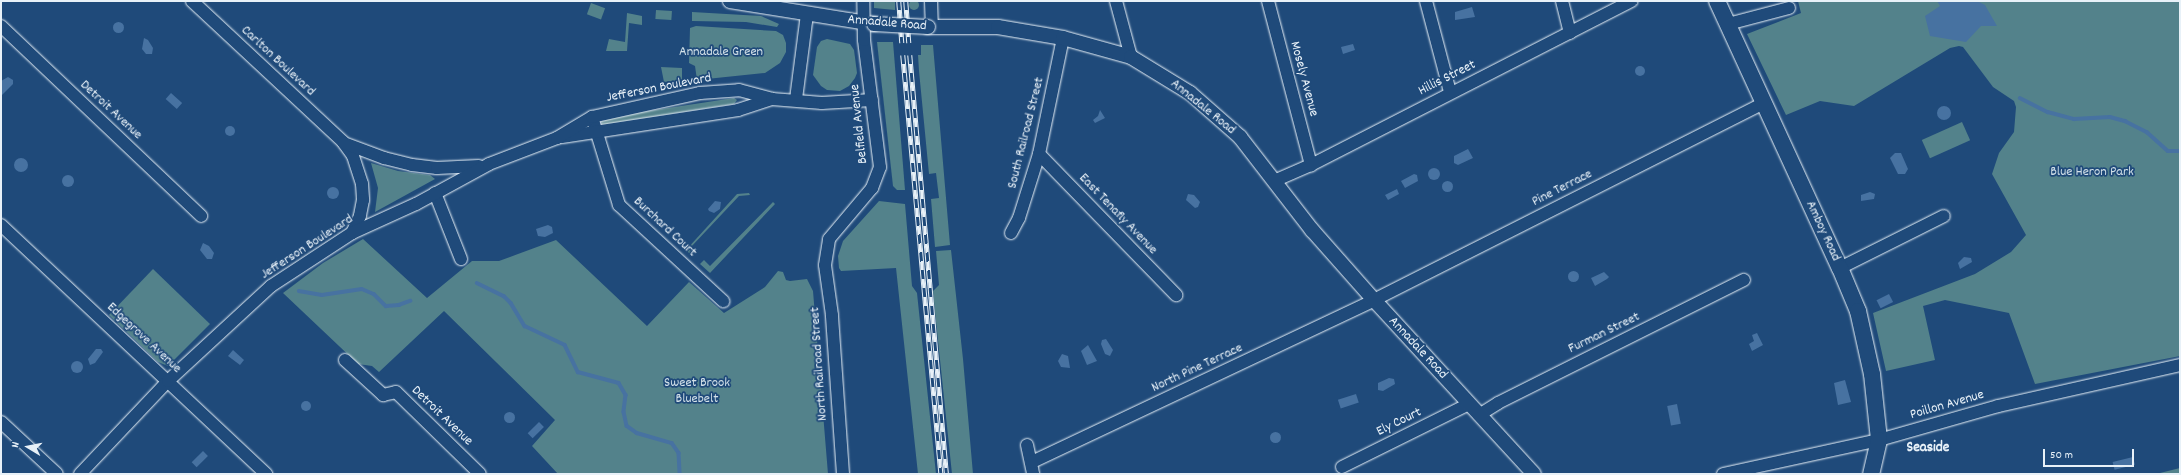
<!DOCTYPE html>
<style>
body{margin:0}
#map{position:relative;width:2181px;height:475px;overflow:hidden;background:#1f4a7a;font-family:Dekko,sans-serif}
div>[style]{position:absolute}
[style*='--x']{left:calc(var(--x)*1px);top:calc(var(--y)*1px);width:calc(var(--w)*1px);rotate:calc(var(--a)*1deg)}
.green>*{inset:0;background:#53828b;transform-origin:0 0}
.round{border-radius:50%}
.water>*{inset:0;background:#4772a1;transform-origin:0 0}
.stream>*{height:3.5px;margin:-1.75px;padding:0 1.75px;transform-origin:1.75px;border-radius:1.75px;background:#4772a1}
.roads{filter:drop-shadow(0 0 1px #e8f1f8) drop-shadow(0 0 1px #e8f1f8)}
.minor>*{height:12px;margin:-6px;padding:0 6px;transform-origin:6px;border-radius:6px;background:#1f4a7a}
.tertiary>*{height:14px;margin:-7px;padding:0 7px;transform-origin:7px;border-radius:7px;background:#1f4a7a}
.secondary>*{height:16px;margin:-8px;padding:0 8px;transform-origin:8px;border-radius:8px;background:#1f4a7a}
.rail>*{height:4.5px;margin-top:-2.25px;transform-origin:0;background:repeating-linear-gradient(90deg,#1f4a7a 0 9px,#e8f1f8 0 18px);box-sizing:border-box;border-block:1px solid #e8f1f8}
.bridges{filter:drop-shadow(0 0 1px #e8f1f8) drop-shadow(0 0 1px #e8f1f8)}
.tertiary-bridge>*{height:14px;margin:-7px;padding:0 7px;transform-origin:7px;border-radius:7px;background:#1f4a7a}
span{translate:-50% -50%;white-space:nowrap;text-align:center;line-height:1.15;-webkit-text-stroke:3.5px #1f4a7a;paint-order:stroke}
.street-label{font-size:14px;color:#e8f1f8}
.park-label{font-size:14px;color:#d2e0e8}
.neighbourhood-label{font-size:15px;color:#e8f1f8;font-weight:700}
.frame{position:absolute;inset:0;border:2px solid #e8f1f8;pointer-events:none}
.north{position:absolute;left:8px;top:427px;width:40px;height:40px;-webkit-text-stroke:3px #1f4a7a;paint-order:stroke;rotate:280deg;font-size:11px;font-weight:700;line-height:16px;text-align:center;color:#e8f1f8}
.north::after{content:'';display:block;margin:auto;width:14px;height:18px;background:#e8f1f8;clip-path:polygon(50% 0,100% 100%,50% 72%,0 100%)}
.scale{position:absolute;left:2043px;top:449px;width:91px;height:18px;box-sizing:border-box;border:2px solid #e8f1f8;border-top:0;padding-left:5px;font-size:12px;line-height:14px;white-space:nowrap;color:#e8f1f8;-webkit-text-stroke:3px #1f4a7a;paint-order:stroke}
</style>
<div id="map">
<div class="green">
<i class="round" style="left:909px;top:0;width:10px;height:10px"></i>
<i style="clip-path:polygon(874px 1px,895px 1px,895px 10px,874px 8px)"></i>
<i style="clip-path:polygon(1798px 1px,2180px 1px,2180px 356px,2035px 384px,2009px 313px,1945px 300px,1923px 306px,1935px 360px,1886px 371px,1873px 313px,1975px 274px,2011px 252px,2026px 235px,1992px 174px,1999px 153px,2014px 132px,2016px 107px,2014px 101px,1993px 87px,1963px 47px,1959px 46px,1950px 48px,1854px 106px,1820px 101px,1786px 115px,1747px 34px,1801px 13px)"></i>
<i style="left:591px;top:3px;width:15px;height:12px;rotate:20deg"></i>
<i style="left:656px;top:10px;width:16px;height:9px;rotate:4deg"></i>
<i style="clip-path:polygon(692px 12px,761px 16px,779px 24px,777px 27px,746px 22px,692px 21px)"></i>
<i style="clip-path:polygon(627px 13px,642px 16px,642px 25px,629px 23px,627px 51px,606px 51px,609px 39px,625px 42px)"></i>
<i style="clip-path:polygon(696px 26px,776px 31px,783px 35px,786px 43px,786px 52px,780px 63px,765px 73px,697px 80px,695px 66px,689px 63px,690px 28px)"></i>
<i style="clip-path:polygon(827px 39px,850px 44px,854px 50px,857px 73px,855px 78px,849px 86px,840px 91px,827px 90px,821px 86px,813px 75px,817px 47px,821px 41px)"></i>
<i style="clip-path:polygon(877px 42px,893px 42px,905px 190px,897px 190px,893px 186px)"></i>
<i style="clip-path:polygon(921px 45px,933px 45px,950px 245px,935px 247px,931px 199px,939px 198px,936px 173px,929px 174px,919px 71px,918px 55px,921px 55px)"></i>
<i style="clip-path:polygon(661px 67px,682px 68px,682px 80px,664px 82px)"></i>
<i style="clip-path:polygon(734px 98px,737px 100px,734px 104px,601px 125px,602px 120px,635px 113px)"></i>
<i style="left:1962px;top:122px;width:20px;height:44px;rotate:66deg"></i>
<i style="clip-path:polygon(371px 163px,398px 171px,430px 175px,435px 179px,375px 212px,378px 188px)"></i>
<i style="clip-path:polygon(749px 193px,750px 195px,739px 196px,691px 247px,694px 251px,691px 255px,686px 250px,737px 194px)"></i>
<i style="clip-path:polygon(879px 201px,905px 204px,912px 286px,917px 293px,936px 474px,918px 474px,896px 268px,841px 271px,839px 268px,838px 256px,843px 241px)"></i>
<i style="clip-path:polygon(773px 202px,775px 204px,710px 273px,700px 264px,704px 260px,710px 266px)"></i>
<i style="clip-path:polygon(363px 239px,427px 298px,472px 261px,499px 261px,556px 240px,647px 326px,689px 282px,724px 313px,765px 287px,778px 271px,783px 272px,786px 280px,790px 281px,807px 279px,813px 291px,828px 474px,558px 474px,532px 446px,555px 420px,444px 311px,379px 372px,372px 366px,358px 364px,283px 293px,323px 263px)"></i>
<i style="clip-path:polygon(951px 250px,963px 359px,973px 474px,952px 474px,935px 312px,933px 291px,939px 285px,936px 251px)"></i>
<i style="clip-path:polygon(153px 269px,210px 324px,168px 366px,158px 362px,109px 315px)"></i>
<i style="clip-path:polygon(2180px 468px,2180px 474px,2156px 474px)"></i>
</div>
<div class="water">
<i style="clip-path:polygon(1937px 1px,1977px 1px,1985px 5px,1997px 26px,1981px 26px,1966px 42px,1930px 36px,1925px 16px,1940px 6px)"></i>
<i style="clip-path:polygon(1472px 7px,1475px 17px,1455px 20px,1455px 12px)"></i>
<i class="round" style="left:112.5px;top:21.5px;width:11px;height:11px"></i>
<i style="clip-path:polygon(144px 38px,148px 40px,153px 48px,152px 54px,146px 54px,142px 49px)"></i>
<i style="clip-path:polygon(1353px 44px,1355px 50px,1343px 54px,1341px 47px)"></i>
<i class="round" style="left:1635px;top:66px;width:10px;height:10px"></i>
<i style="clip-path:polygon(8px 77px,13px 80px,13px 84px,1px 96px,1px 81px)"></i>
<i style="left:171px;top:93px;width:15px;height:8px;rotate:42deg"></i>
<i class="round" style="left:1937px;top:106px;width:14px;height:14px"></i>
<i style="clip-path:polygon(1100px 110px,1105px 118px,1095px 123px,1093px 120px,1098px 116px)"></i>
<i class="round" style="left:225px;top:126px;width:10px;height:10px"></i>
<i style="clip-path:polygon(1468px 149px,1473px 158px,1458px 165px,1454px 163px,1454px 156px)"></i>
<i style="clip-path:polygon(1895px 153px,1901px 153px,1908px 169px,1905px 174px,1898px 174px,1890px 158px)"></i>
<i class="round" style="left:14px;top:158px;width:14px;height:14px"></i>
<i class="round" style="left:1428px;top:168px;width:12px;height:12px"></i>
<i style="clip-path:polygon(1414px 174px,1417px 175px,1418px 181px,1405px 188px,1401px 181px)"></i>
<i class="round" style="left:62px;top:175px;width:12px;height:12px"></i>
<i class="round" style="left:1441.5px;top:180.5px;width:11px;height:11px"></i>
<i class="round" style="left:327px;top:187px;width:12px;height:12px"></i>
<i style="clip-path:polygon(1397px 189px,1399px 194px,1388px 200px,1385px 195px)"></i>
<i style="clip-path:polygon(1870px 192px,1875px 194px,1874px 199px,1861px 201px,1861px 195px)"></i>
<i style="clip-path:polygon(1188px 194px,1194px 195px,1200px 202px,1198px 207px,1195px 208px,1186px 200px)"></i>
<i style="clip-path:polygon(715px 201px,721px 202px,720px 209px,714px 213px,709px 211px,708px 209px)"></i>
<i style="clip-path:polygon(548px 225px,552px 227px,553px 233px,545px 237px,538px 236px,536px 229px)"></i>
<i style="clip-path:polygon(203px 243px,209px 246px,214px 253px,212px 259px,207px 259px,200px 250px)"></i>
<i style="clip-path:polygon(1964px 257px,1971px 258px,1972px 262px,1960px 269px,1958px 263px)"></i>
<i class="round" style="left:1567.5px;top:270.5px;width:11px;height:11px"></i>
<i style="clip-path:polygon(1604px 272px,1609px 277px,1607px 279px,1595px 286px,1591px 278px)"></i>
<i style="left:1889px;top:294px;width:9px;height:14px;rotate:63deg"></i>
<i style="clip-path:polygon(1757px 333px,1763px 345px,1752px 351px,1749px 344px,1754px 341px,1752px 335px)"></i>
<i style="clip-path:polygon(1106px 339px,1113px 350px,1110px 356px,1105px 354px,1101px 344px,1102px 340px)"></i>
<i style="clip-path:polygon(1088px 345px,1097px 361px,1087px 365px,1081px 351px)"></i>
<i style="clip-path:polygon(96px 349px,101px 349px,103px 352px,95px 363px,90px 365px,88px 359px)"></i>
<i style="clip-path:polygon(233px 350px,244px 360px,240px 365px,228px 356px)"></i>
<i style="clip-path:polygon(1062px 354px,1068px 356px,1070px 368px,1061px 367px,1058px 361px)"></i>
<i class="round" style="left:71px;top:361px;width:12px;height:12px"></i>
<i style="clip-path:polygon(1389px 378px,1394px 379px,1395px 384px,1383px 391px,1378px 390px,1378px 383px)"></i>
<i style="clip-path:polygon(1845px 380px,1851px 402px,1838px 405px,1834px 383px)"></i>
<i style="left:1356px;top:394px;width:9px;height:19px;rotate:72deg"></i>
<i class="round" style="left:301px;top:401px;width:10px;height:10px"></i>
<i style="left:1677px;top:404px;width:20px;height:10px;rotate:79deg"></i>
<i class="round" style="left:503.5px;top:411.5px;width:11px;height:11px"></i>
<i style="left:539px;top:422px;width:7px;height:16px;rotate:45deg"></i>
<i class="round" style="left:1269.5px;top:431.5px;width:11px;height:11px"></i>
<i style="left:203px;top:451px;width:7px;height:16px;rotate:45deg"></i>
<i style="left:2133px;top:457px;width:8px;height:21px;rotate:76deg"></i>
</div>
<div class="stream">
<i style="--x:2020;--y:98;--w:31;--a:27"></i>
<i style="--x:2048;--y:112;--w:27;--a:15"></i>
<i style="--x:2074;--y:119;--w:36;--a:-3"></i>
<i style="--x:2110;--y:117;--w:16;--a:15"></i>
<i style="--x:2125;--y:121;--w:25;--a:27"></i>
<i style="--x:2147;--y:132;--w:28;--a:42"></i>
<i style="--x:2168;--y:151;--w:12;--a:0"></i>
<i style="--x:477;--y:283;--w:30;--a:26"></i>
<i style="--x:504;--y:296;--w:10;--a:45"></i>
<i style="--x:511;--y:303;--w:27;--a:59"></i>
<i style="--x:525;--y:326;--w:44;--a:25.4"></i>
<i style="--x:565;--y:345;--w:30;--a:64"></i>
<i style="--x:578;--y:372;--w:42;--a:15"></i>
<i style="--x:619;--y:383;--w:14;--a:60"></i>
<i style="--x:626;--y:395;--w:17;--a:97"></i>
<i style="--x:624;--y:412;--w:14;--a:78"></i>
<i style="--x:627;--y:426;--w:12;--a:35"></i>
<i style="--x:637;--y:433;--w:36;--a:16"></i>
<i style="--x:672;--y:443;--w:12;--a:55"></i>
<i style="--x:679;--y:453;--w:21;--a:87"></i>
<i style="--x:299;--y:291;--w:23;--a:10"></i>
<i style="--x:322;--y:295;--w:40;--a:-8.5"></i>
<i style="--x:362;--y:289;--w:13;--a:23"></i>
<i style="--x:374;--y:294;--w:17;--a:45"></i>
<i style="--x:386;--y:306;--w:13;--a:-4"></i>
<i style="--x:399;--y:305;--w:12;--a:-20"></i>
</div>
<div class="roads">
<div class="minor">
<i style="--x:192;--y:1;--w:207;--a:43"></i>
<i style="--x:343;--y:142;--w:17;--a:54"></i>
<i style="--x:353;--y:156;--w:29;--a:72"></i>
<i style="--x:362;--y:184;--w:16;--a:86"></i>
<i style="--x:363;--y:200;--w:16;--a:101"></i>
<i style="--x:360;--y:216;--w:19;--a:115"></i>
<i style="--x:931;--y:1;--w:26;--a:88"></i>
<i style="--x:1116;--y:1;--w:58;--a:75"></i>
<i style="--x:1268;--y:1;--w:170;--a:75.3"></i>
<i style="--x:1426;--y:1;--w:94;--a:75.2"></i>
<i style="--x:1562;--y:1;--w:33;--a:76"></i>
<i style="--x:1728;--y:24;--w:63;--a:-14.7"></i>
<i style="--x:1;--y:26;--w:276;--a:43.5"></i>
<i style="--x:796;--y:99;--w:86;--a:-82.6"></i>
<i style="--x:592;--y:117;--w:92;--a:72.9"></i>
<i style="--x:619;--y:205;--w:142;--a:42.7"></i>
<i style="--x:562;--y:137;--w:178;--a:-8.7"></i>
<i style="--x:738;--y:110;--w:36;--a:-18"></i>
<i style="--x:344;--y:143;--w:43;--a:20.6"></i>
<i style="--x:384;--y:158;--w:29;--a:14"></i>
<i style="--x:412;--y:165;--w:25;--a:7"></i>
<i style="--x:437;--y:168;--w:42;--a:-2.7"></i>
<i style="--x:1039;--y:154;--w:197;--a:45.8"></i>
<i style="--x:1274;--y:181;--w:40;--a:-23.4"></i>
<i style="--x:1311;--y:165;--w:360;--a:-27.1"></i>
<i style="--x:435;--y:193;--w:71;--a:68.5"></i>
<i style="--x:1;--y:225;--w:364;--a:43.2"></i>
<i style="--x:1011;--y:233;--w:17;--a:-62"></i>
<i style="--x:1019;--y:218;--w:67;--a:-72.6"></i>
<i style="--x:1039;--y:154;--w:118;--a:-78.3"></i>
<i style="--x:1840;--y:268;--w:116;--a:-26.6"></i>
<i style="--x:345;--y:360;--w:52;--a:42.6"></i>
<i style="--x:383;--y:395;--w:13;--a:-13"></i>
<i style="--x:396;--y:392;--w:117;--a:44.3"></i>
<i style="--x:1479;--y:415;--w:22;--a:-32"></i>
<i style="--x:1498;--y:403;--w:275;--a:-26.6"></i>
<i style="--x:1;--y:422;--w:76;--a:42.9"></i>
<i style="--x:1027;--y:445;--w:30;--a:78"></i>
<i style="--x:1032;--y:462;--w:378;--a:-25.3"></i>
<i style="--x:1374;--y:300;--w:437;--a:-26.8"></i>
<i style="--x:1342;--y:467;--w:142;--a:-26.4"></i>
<i style="--x:80;--y:474;--w:128;--a:-46.6"></i>
<i style="--x:168;--y:381;--w:140;--a:-42.7"></i>
<i style="--x:271;--y:286;--w:97;--a:-33.2"></i>
<i style="--x:352;--y:233;--w:70;--a:-24.4"></i>
<i style="--x:416;--y:204;--w:83;--a:-28.7"></i>
<i style="--x:489;--y:164;--w:73;--a:-20.9"></i>
<i style="--x:557;--y:138;--w:41;--a:-31"></i>
<i style="--x:592;--y:117;--w:111;--a:-12.5"></i>
<i style="--x:700;--y:93;--w:39;--a:-4"></i>
<i style="--x:739;--y:90;--w:34;--a:15"></i>
<i style="--x:772;--y:99;--w:50;--a:4.6"></i>
<i style="--x:822;--y:103;--w:50;--a:-3.4"></i>
<i style="--x:843;--y:474;--w:159;--a:-94"></i>
<i style="--x:832;--y:315;--w:50;--a:-98"></i>
<i style="--x:825;--y:265;--w:26;--a:-81"></i>
<i style="--x:829;--y:239;--w:67;--a:-49.9"></i>
<i style="--x:872;--y:188;--w:22;--a:-69"></i>
<i style="--x:880;--y:167;--w:128;--a:-97.2"></i>
<i style="--x:864;--y:40;--w:39;--a:-91"></i>
<i style="--x:1723;--y:474;--w:160;--a:-12.3"></i>
<i style="--x:1879;--y:440;--w:124;--a:-15.9"></i>
<i style="--x:1998;--y:406;--w:187;--a:-12.7"></i>
</div>
<div class="tertiary">
<i style="--x:730;--y:1;--w:146;--a:9.1"></i>
<i style="--x:928;--y:27;--w:70;--a:0"></i>
<i style="--x:998;--y:27;--w:66;--a:9.6"></i>
<i style="--x:1063;--y:38;--w:71;--a:15.6"></i>
<i style="--x:1131;--y:57;--w:69;--a:31.4"></i>
<i style="--x:1190;--y:93;--w:67;--a:41.3"></i>
<i style="--x:1240;--y:137;--w:118;--a:52.3"></i>
<i style="--x:1312;--y:230;--w:94;--a:48.5"></i>
<i style="--x:1374;--y:300;--w:236;--a:47.4"></i>
</div>
<div class="secondary">
<i style="--x:1717;--y:1;--w:294;--a:65.3"></i>
<i style="--x:1840;--y:268;--w:47;--a:67.3"></i>
<i style="--x:1858;--y:311;--w:65;--a:77.5"></i>
<i style="--x:1872;--y:374;--w:66;--a:83.9"></i>
<i style="--x:1879;--y:440;--w:35;--a:103"></i>
</div>
</div>
<div class="rail">
<i style="--x:899;--y:1;--w:42;--a:85.9"></i>
<i style="--x:906;--y:1;--w:42;--a:85.9"></i>
<i style="--x:903;--y:55;--w:421;--a:84.8"></i>
<i style="--x:910;--y:55;--w:421;--a:85"></i>
</div>
<div class="bridges">
<div class="tertiary-bridge">
<i style="--x:874;--y:24;--w:54;--a:3.2"></i>
</div>
</div>
<div class="street-label">
<span style="left:887px;top:23px;rotate:5deg">Annadale Road</span>
<span style="left:278px;top:61px;rotate:43deg">Carlton Boulevard</span>
<span style="left:1447px;top:78px;rotate:-27deg">Hillis Street</span>
<span style="left:1304px;top:79px;rotate:75deg">Mosely Avenue</span>
<span style="left:659px;top:88px;rotate:-11deg">Jefferson Boulevard</span>
<span style="left:1203px;top:107px;rotate:39deg">Annadale Road</span>
<span style="left:111px;top:110px;rotate:43deg">Detroit Avenue</span>
<span style="left:859px;top:124px;rotate:-96deg">Belfield Avenue</span>
<span style="left:1026px;top:133px;rotate:-76deg">South Railroad Street</span>
<span style="left:1562px;top:188px;rotate:-27deg">Pine Terrace</span>
<span style="left:1118px;top:214px;rotate:46deg">East Tenafly Avenue</span>
<span style="left:665px;top:227px;rotate:43deg">Burchard Court</span>
<span style="left:1823px;top:231px;rotate:65deg">Amboy Road</span>
<span style="left:307px;top:247px;rotate:-33deg">Jefferson Boulevard</span>
<span style="left:1604px;top:333px;rotate:-26deg">Furman Street</span>
<span style="left:144px;top:338px;rotate:43deg">Edgegrove Avenue</span>
<span style="left:1418px;top:348px;rotate:47deg">Annadale Road</span>
<span style="left:819px;top:364px;rotate:-94deg">North Railroad Street</span>
<span style="left:1197px;top:368px;rotate:-25deg">North Pine Terrace</span>
<span style="left:1947px;top:405px;rotate:-16deg">Poillon Avenue</span>
<span style="left:442px;top:416px;rotate:44deg">Detroit Avenue</span>
<span style="left:1399px;top:422px;rotate:-26deg">Ely Court</span>
</div>
<div class="park-label">
<span style="left:721px;top:52px">Annadale Green</span>
<span style="left:2092px;top:172px">Blue Heron Park</span>
<span style="left:697px;top:391px">Sweet Brook<br>Bluebelt</span>
</div>
<div class="neighbourhood-label">
<span style="left:1928px;top:449px">Seaside</span>
</div>
<div class="frame"></div>
<div class="north">N</div>
<div class="scale">50 m</div>
</div>
